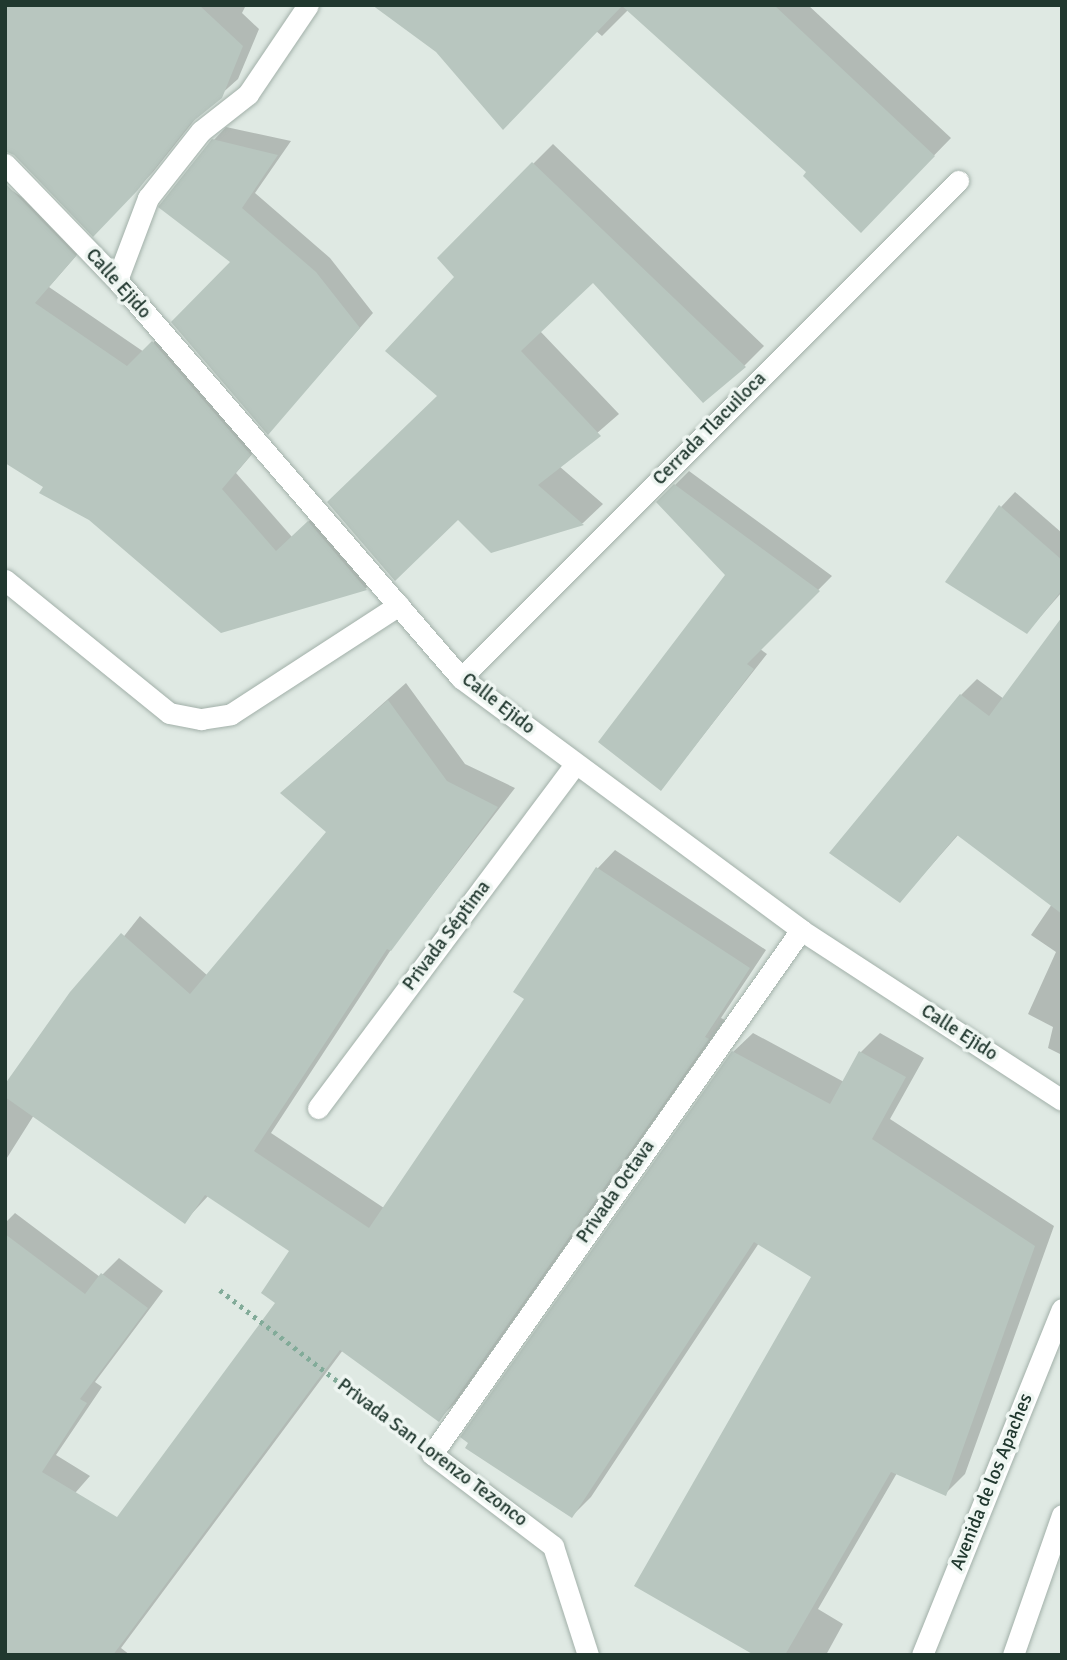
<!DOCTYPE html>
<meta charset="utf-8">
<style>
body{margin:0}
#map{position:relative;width:1067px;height:1660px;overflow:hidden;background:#dfe9e3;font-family:Signika,sans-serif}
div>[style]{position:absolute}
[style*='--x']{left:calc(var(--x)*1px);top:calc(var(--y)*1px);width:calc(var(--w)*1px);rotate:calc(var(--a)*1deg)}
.shadow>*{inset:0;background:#0003}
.building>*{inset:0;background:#b8c6bf}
.path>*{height:4.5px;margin-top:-2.25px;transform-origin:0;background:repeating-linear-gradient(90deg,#82ab99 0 3.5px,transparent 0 8.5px)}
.roads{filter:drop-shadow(0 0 2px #a2b0a9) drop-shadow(0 0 2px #a2b0a9)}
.minor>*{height:21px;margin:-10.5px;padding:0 10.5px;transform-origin:10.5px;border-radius:10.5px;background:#fff}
span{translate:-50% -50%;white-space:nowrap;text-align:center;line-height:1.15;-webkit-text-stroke:7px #eff6f2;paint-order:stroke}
.street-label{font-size:19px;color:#21382f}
.frame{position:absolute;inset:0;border:7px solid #21382f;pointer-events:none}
</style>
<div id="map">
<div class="shadow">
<i style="clip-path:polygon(5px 5px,246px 5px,242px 13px,259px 29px,238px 79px,200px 113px,153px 172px,95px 232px)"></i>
<i style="clip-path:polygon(521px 5px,808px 5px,951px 138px,877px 214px,808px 172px,629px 9px,602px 36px,596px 31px,438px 51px)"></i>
<i style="clip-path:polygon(226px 127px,291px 141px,255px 193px,330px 258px,373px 313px,268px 433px,212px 142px)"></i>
<i style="clip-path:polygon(553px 144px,764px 346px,744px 366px,594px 280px,540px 331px,619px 414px,559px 466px,603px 504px,583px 523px,491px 551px,439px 396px,456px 277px,439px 258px)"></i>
<i style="clip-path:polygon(5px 186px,89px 241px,49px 287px,144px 352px,169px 327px,265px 439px,236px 473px,292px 537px,324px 507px,381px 573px,366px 588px,221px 631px,90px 519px,45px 487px)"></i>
<i style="clip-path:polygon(689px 471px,832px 576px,760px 649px,767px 654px,661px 789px,727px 575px,658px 502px)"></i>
<i style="clip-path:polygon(1015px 492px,1062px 533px,1062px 592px,1027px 632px,1001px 507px)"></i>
<i style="clip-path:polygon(1062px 632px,1062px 1055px,1048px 1048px,1053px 1027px,1028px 1014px,1056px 952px,1031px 935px,1052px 904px,959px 834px,900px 901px,961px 695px,977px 679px,1004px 699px)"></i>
<i style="clip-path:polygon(406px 683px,465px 764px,515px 788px,394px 945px,271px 1133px,384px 1208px,526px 999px,516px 992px,598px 868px,615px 850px,766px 950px,721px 1018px,725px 1020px,456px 1402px,438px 1420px,343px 1350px,121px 1648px,130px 1655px,25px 1655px,278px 1302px,292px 1250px,209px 1195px,185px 1221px,34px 1115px,5px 1161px,5px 1087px,140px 916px,208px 976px,329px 832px,283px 792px)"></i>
<i style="clip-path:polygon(753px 1033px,844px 1082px,861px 1052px,880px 1033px,924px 1058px,890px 1119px,1054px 1226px,965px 1474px,945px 1494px,897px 1473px,818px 1609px,843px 1624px,826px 1655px,758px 1655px,814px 1276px,759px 1243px,591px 1497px,572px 1516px,733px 1052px)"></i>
<i style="clip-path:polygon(15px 1213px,100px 1277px,119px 1258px,163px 1291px,95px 1382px,102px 1387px,56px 1455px,90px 1476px,5px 1573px,5px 1223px)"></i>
</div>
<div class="building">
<i style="clip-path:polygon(5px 5px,199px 5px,243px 46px,222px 98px,191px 123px,137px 191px,93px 237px,14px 155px,5px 151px)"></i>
<i style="clip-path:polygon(372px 5px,774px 5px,935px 156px,861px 233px,803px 176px,806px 172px,622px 6px,503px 130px,436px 52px)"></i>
<i style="clip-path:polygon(212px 139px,278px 155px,242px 208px,316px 272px,360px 328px,268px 435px,171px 322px,230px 262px,158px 207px)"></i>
<i style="clip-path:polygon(532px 162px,746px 367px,703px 403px,593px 283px,521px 351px,601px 436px,538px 485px,584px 525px,491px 553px,458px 520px,395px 581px,327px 502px,437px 396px,385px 351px,454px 277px,437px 258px)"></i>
<i style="clip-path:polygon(5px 183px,76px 256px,35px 303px,127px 366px,152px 341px,251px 455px,222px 489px,276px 551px,308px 521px,367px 590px,221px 633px,89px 520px,39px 493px,43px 487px,5px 463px)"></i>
<i style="clip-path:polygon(674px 484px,820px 591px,747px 664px,754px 669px,661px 791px,598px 742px,725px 575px,656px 502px)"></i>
<i style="clip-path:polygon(999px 505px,1062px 560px,1062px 590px,1027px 634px,945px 582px)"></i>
<i style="clip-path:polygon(1062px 617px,1062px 914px,957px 835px,900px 903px,829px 853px,960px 694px,989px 716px)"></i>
<i style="clip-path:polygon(388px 700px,447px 781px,498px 807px,391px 951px,387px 949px,254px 1151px,369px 1228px,524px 999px,513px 992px,596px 867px,750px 968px,705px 1037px,709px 1039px,439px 1422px,340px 1350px,113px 1655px,5px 1655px,5px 1234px,85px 1294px,101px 1273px,148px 1308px,80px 1399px,87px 1403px,42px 1472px,117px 1517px,275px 1303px,261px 1293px,289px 1251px,205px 1195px,185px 1224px,5px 1097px,5px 1084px,70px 992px,121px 933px,190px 994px,326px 832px,280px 793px)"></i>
<i style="clip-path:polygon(732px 1051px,830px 1104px,859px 1051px,906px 1077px,872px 1139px,1035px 1246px,946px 1496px,891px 1472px,785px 1655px,754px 1655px,634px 1586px,811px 1277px,754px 1242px,572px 1518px,465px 1448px,468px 1443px,460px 1437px)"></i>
</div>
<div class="path">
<i style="--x:220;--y:1290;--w:227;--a:37.8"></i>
</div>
<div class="roads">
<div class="minor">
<i style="--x:5;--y:164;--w:161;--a:46"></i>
<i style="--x:117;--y:280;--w:526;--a:49.16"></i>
<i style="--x:461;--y:678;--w:423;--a:36.5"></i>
<i style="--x:801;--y:930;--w:311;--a:33.1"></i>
<i style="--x:117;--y:280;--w:88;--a:-69.3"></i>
<i style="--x:148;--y:198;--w:85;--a:-51.7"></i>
<i style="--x:201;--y:131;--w:60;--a:-38.2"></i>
<i style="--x:248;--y:94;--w:107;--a:-56"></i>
<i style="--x:5;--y:580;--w:211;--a:39"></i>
<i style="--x:169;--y:713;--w:33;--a:11"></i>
<i style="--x:201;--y:719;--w:30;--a:-9"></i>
<i style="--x:231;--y:714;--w:200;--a:-33"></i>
<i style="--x:461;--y:678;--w:703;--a:-45"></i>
<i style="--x:318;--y:1108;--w:429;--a:-53.2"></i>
<i style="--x:588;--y:1655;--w:114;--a:-107.8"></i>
<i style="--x:553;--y:1546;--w:152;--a:-142.8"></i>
<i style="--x:432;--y:1454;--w:641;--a:-54.85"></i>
<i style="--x:922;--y:1655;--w:373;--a:-68"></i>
<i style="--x:1013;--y:1655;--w:148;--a:-70.7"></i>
</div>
</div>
<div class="street-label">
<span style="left:118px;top:284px;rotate:48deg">Calle Ejido</span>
<span style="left:710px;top:429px;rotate:-45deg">Cerrada Tlacuiloca</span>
<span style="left:498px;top:704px;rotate:38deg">Calle Ejido</span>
<span style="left:447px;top:936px;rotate:-53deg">Privada Séptima</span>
<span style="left:959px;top:1033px;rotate:33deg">Calle Ejido</span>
<span style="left:616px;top:1192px;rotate:-55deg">Privada Octava</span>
<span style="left:432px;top:1453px;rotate:37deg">Privada San Lorenzo Tezonco</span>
<span style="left:992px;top:1482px;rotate:-68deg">Avenida de los Apaches</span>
</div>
<div class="frame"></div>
</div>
